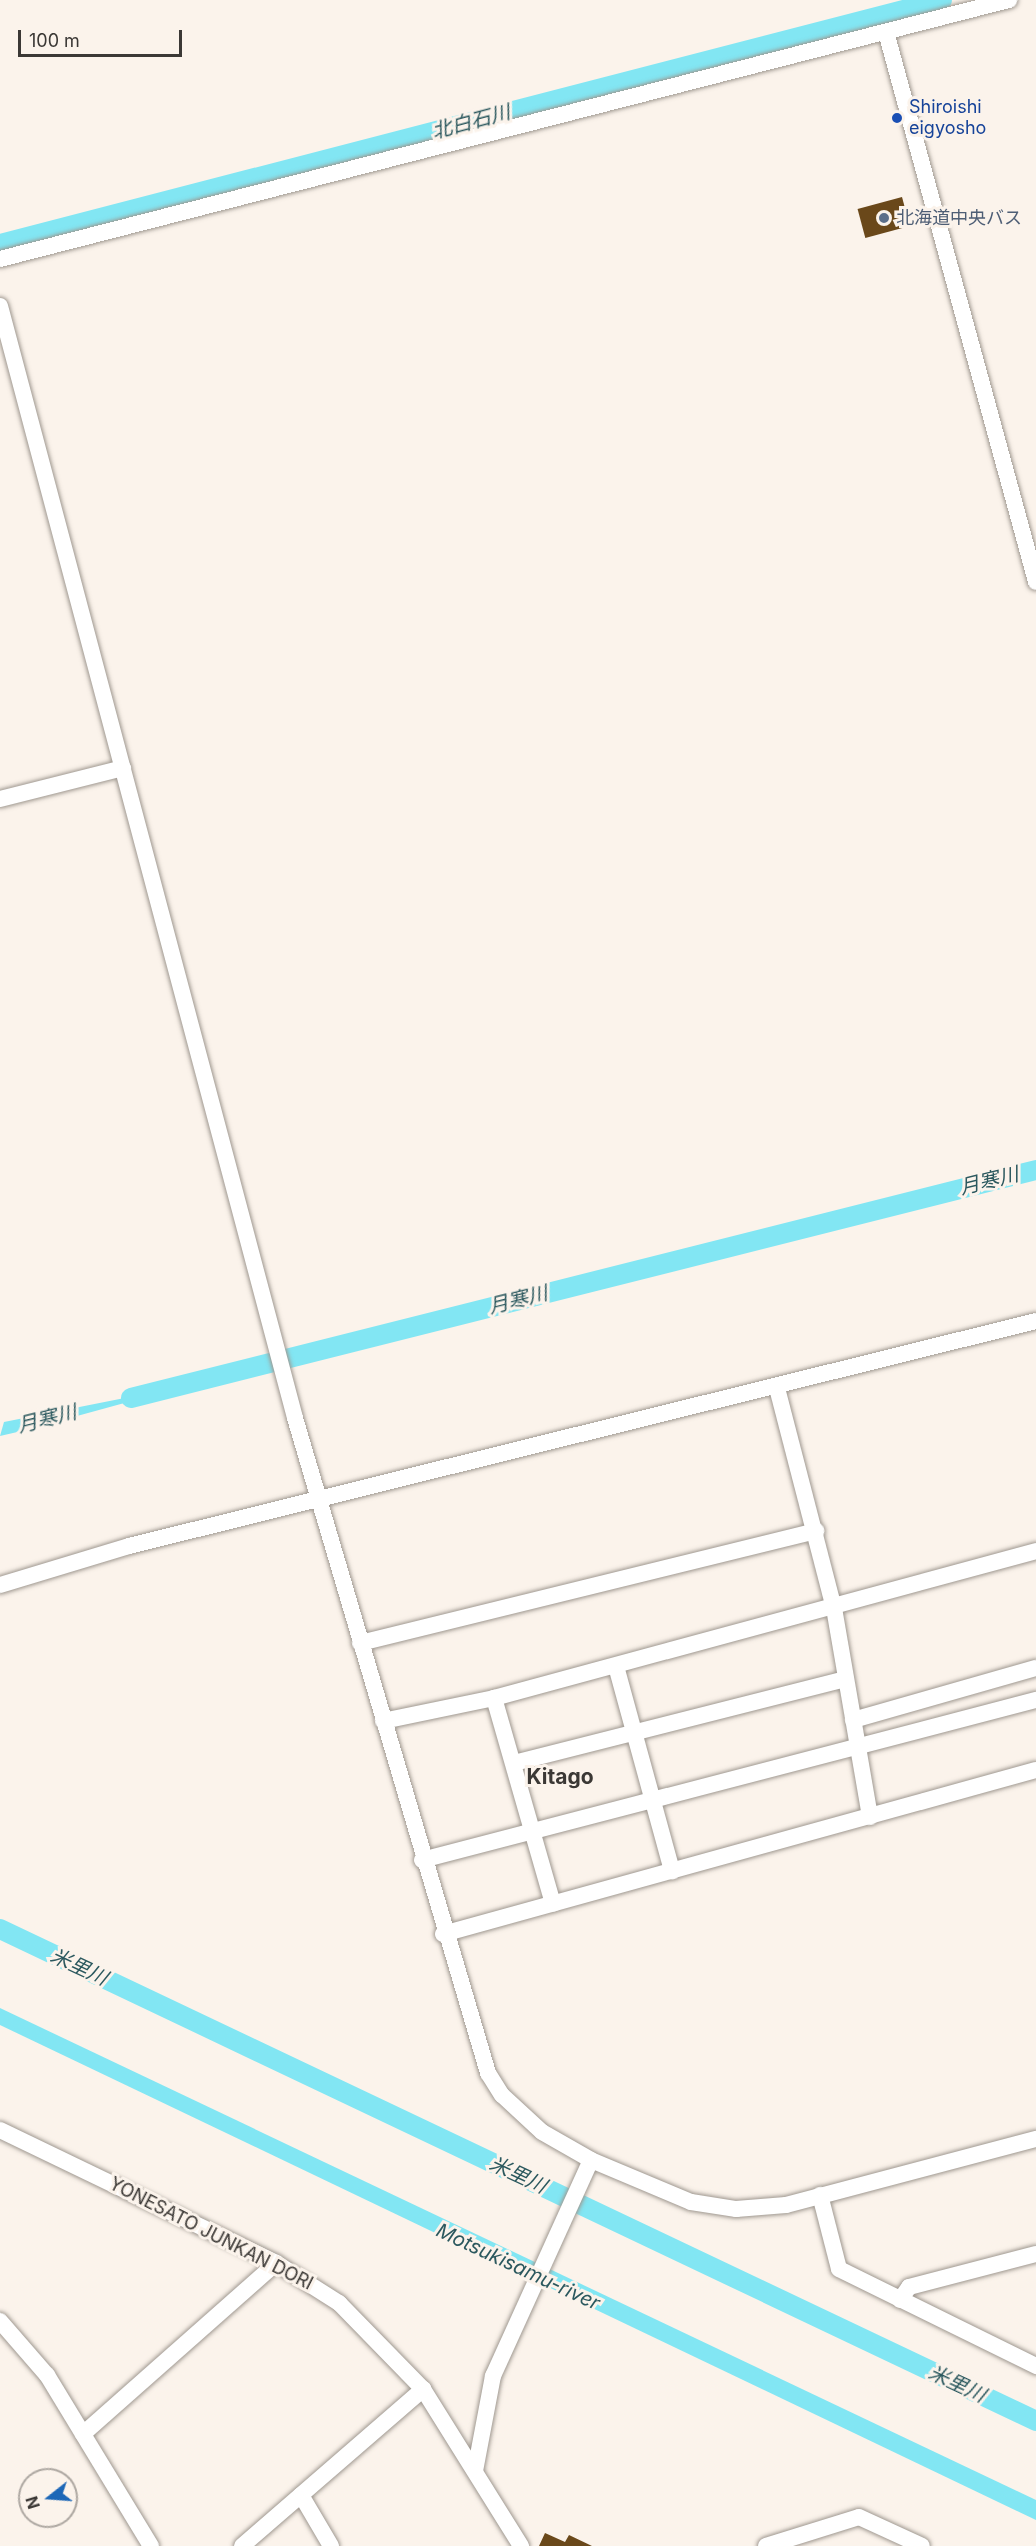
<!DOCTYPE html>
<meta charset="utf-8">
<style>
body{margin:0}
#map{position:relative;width:1036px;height:2546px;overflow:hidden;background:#fbf3eb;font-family:Inter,"Noto Sans JP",sans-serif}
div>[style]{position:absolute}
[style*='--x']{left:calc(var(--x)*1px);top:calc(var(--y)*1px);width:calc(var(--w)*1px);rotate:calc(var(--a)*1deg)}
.water>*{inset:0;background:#82e6f3}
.river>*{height:20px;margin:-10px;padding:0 10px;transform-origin:10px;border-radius:10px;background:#82e6f3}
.building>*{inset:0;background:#6a481a;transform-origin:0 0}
.roads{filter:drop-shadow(0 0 2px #9f9890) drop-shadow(0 0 2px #9f9890)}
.minor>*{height:16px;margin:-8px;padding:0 8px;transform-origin:8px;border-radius:8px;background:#fff}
.dots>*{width:16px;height:16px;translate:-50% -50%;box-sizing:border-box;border:3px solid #fbf3eb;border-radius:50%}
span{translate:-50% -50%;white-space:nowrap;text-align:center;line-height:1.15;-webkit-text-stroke:6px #fbf3eb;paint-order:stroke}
.transit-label{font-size:18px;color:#164399}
.left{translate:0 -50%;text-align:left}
.service-label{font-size:18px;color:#4e5e75}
.street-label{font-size:18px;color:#3b3835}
.water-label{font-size:20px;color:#2b585e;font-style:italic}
.quarter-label{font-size:21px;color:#3b3835;font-weight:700}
.north{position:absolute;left:18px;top:2468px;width:60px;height:60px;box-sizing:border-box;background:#fbf3eb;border:2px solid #aea8a2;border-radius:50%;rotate:253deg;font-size:16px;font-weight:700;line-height:24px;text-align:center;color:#3b3835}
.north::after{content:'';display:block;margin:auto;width:21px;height:27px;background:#1d67b7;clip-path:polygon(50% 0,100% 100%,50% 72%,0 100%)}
.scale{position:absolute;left:18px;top:30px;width:164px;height:27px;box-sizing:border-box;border:3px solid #3b3835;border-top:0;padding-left:8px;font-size:18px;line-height:21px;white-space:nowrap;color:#3b3835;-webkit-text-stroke:4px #fbf3eb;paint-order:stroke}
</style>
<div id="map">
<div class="water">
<i style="clip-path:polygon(190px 1385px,26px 1430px,0 1436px,4px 1422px)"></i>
<i style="clip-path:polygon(0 2008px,1036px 2500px,1036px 2520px,0 2025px)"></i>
</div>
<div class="river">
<i style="--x:0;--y:244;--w:973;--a:-14.52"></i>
<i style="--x:131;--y:1398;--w:933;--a:-14.14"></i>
<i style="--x:0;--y:1929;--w:1147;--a:25.4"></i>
</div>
<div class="building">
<i style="left:902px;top:197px;width:30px;height:46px;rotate:75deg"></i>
<i style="clip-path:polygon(545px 2533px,565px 2542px,569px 2535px,592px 2546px,539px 2546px)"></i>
</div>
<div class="roads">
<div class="minor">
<i style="--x:886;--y:32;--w:570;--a:74.74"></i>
<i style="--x:0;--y:259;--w:1042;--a:-14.4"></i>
<i style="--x:0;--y:306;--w:1150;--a:75.14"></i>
<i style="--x:295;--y:1418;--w:683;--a:73.58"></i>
<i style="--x:488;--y:2073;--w:26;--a:58"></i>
<i style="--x:502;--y:2095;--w:54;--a:42.8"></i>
<i style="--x:542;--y:2132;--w:56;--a:29.7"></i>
<i style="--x:591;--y:2160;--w:108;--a:22.8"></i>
<i style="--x:691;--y:2202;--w:46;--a:8.8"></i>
<i style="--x:736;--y:2209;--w:50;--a:-4.6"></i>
<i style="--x:786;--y:2205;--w:259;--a:-14.8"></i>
<i style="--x:0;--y:799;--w:127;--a:-14.1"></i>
<i style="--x:777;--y:1388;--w:227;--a:75.5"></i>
<i style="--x:834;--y:1608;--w:212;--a:80.2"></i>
<i style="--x:0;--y:1585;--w:135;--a:-16.8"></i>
<i style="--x:129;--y:1546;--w:934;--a:-13.93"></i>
<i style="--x:360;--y:1643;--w:470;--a:-13.8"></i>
<i style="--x:616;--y:1666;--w:213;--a:74.7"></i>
<i style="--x:494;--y:1698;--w:214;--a:74"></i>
<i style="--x:853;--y:1720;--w:190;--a:-15.9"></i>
<i style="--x:383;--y:1721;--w:113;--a:-11.7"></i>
<i style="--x:494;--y:1698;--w:562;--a:-15.17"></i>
<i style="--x:514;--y:1763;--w:342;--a:-14.2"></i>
<i style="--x:422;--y:1860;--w:635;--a:-14.61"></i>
<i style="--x:443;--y:1934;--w:615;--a:-15.46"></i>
<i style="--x:0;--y:2130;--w:306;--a:25.7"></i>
<i style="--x:276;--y:2263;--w:75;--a:32.4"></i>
<i style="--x:339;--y:2303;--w:120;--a:45.7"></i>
<i style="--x:423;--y:2389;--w:185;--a:58"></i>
<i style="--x:820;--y:2195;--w:76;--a:75.6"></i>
<i style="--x:839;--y:2269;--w:220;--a:26.2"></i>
<i style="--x:900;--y:2300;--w:16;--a:-55"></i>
<i style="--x:909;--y:2287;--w:131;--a:-14.6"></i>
<i style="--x:0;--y:2321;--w:72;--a:49"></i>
<i style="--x:47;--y:2375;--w:200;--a:58.7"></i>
<i style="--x:83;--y:2434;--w:258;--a:-41.5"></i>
<i style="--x:475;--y:2471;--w:97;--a:-79.3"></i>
<i style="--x:493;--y:2376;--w:237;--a:-65.6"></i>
<i style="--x:301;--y:2495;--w:59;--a:59.5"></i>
<i style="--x:242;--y:2546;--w:240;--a:-40.9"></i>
<i style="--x:766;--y:2546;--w:97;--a:-17.3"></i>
<i style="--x:859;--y:2517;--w:69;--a:24.7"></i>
</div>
</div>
<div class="dots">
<i style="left:897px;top:118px;background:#1a4fb4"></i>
<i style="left:884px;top:218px;background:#5c6f8a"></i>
</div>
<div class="transit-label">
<span class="left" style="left:909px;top:118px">Shiroishi<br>eigyosho</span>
</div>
<div class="service-label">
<span class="left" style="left:896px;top:218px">北海道中央バス</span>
</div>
<div class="street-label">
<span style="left:211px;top:2234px;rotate:27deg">YONESATO JUNKAN DORI</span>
</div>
<div class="water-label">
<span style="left:471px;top:122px;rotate:-15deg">北白石川</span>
<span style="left:989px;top:1181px;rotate:-14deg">月寒川</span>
<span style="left:518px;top:1300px;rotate:-14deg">月寒川</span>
<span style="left:47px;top:1419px;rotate:-14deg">月寒川</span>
<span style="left:79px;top:1967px;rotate:25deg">米里川</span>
<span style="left:518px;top:2175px;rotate:25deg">米里川</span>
<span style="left:518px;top:2267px;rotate:25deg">Motsukisamu-river</span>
<span style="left:957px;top:2384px;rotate:25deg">米里川</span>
</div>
<div class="quarter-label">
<span style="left:560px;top:1777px">Kitago</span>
</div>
<div class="north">N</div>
<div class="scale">100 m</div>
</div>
